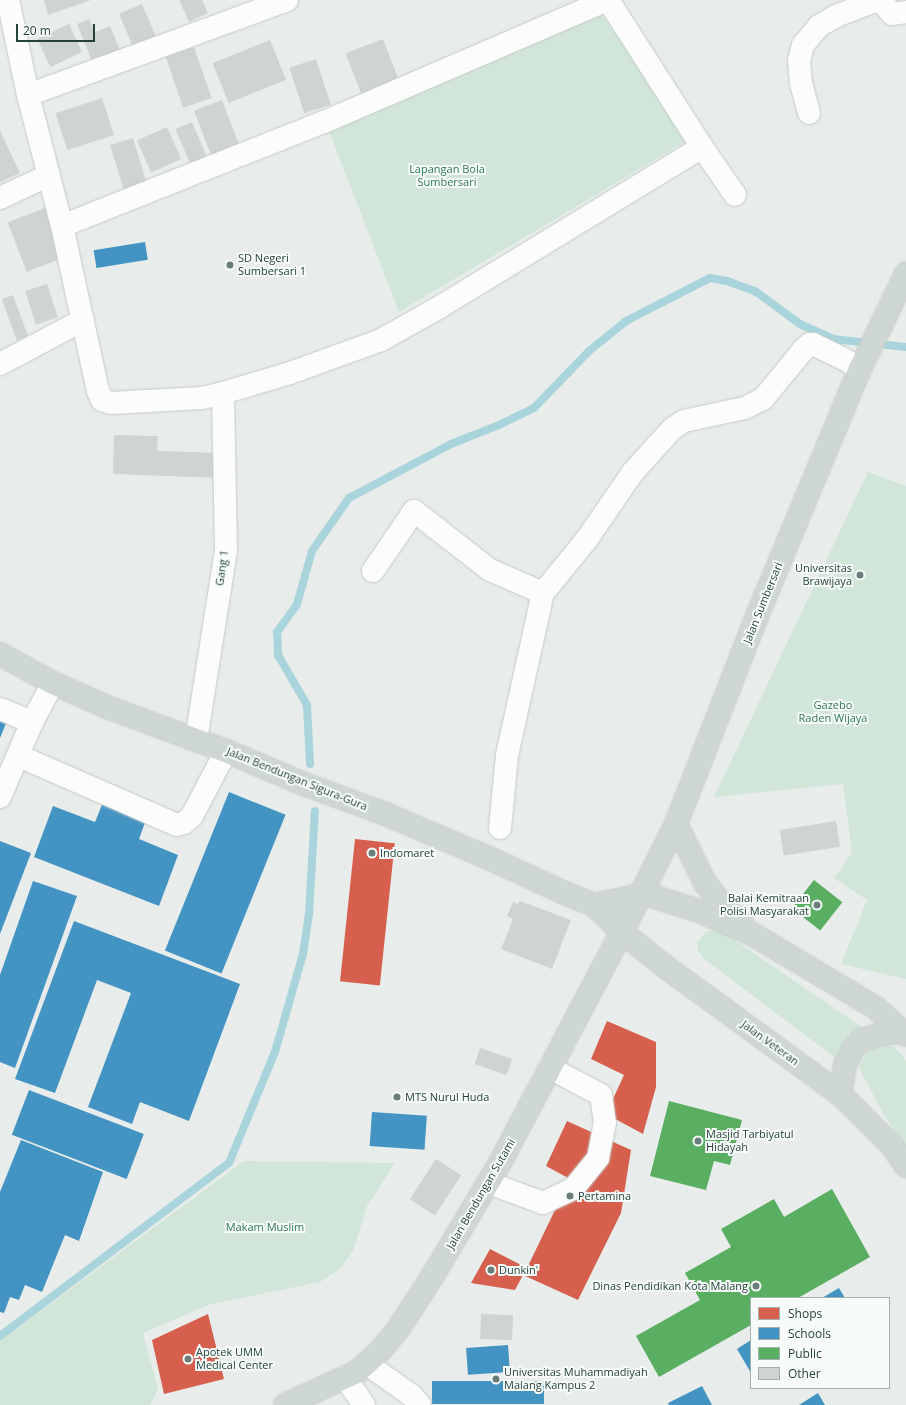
<!DOCTYPE html>
<style>
body{margin:0}
#map{position:relative;width:906px;height:1405px;overflow:hidden;background:#e8edeb;font-family:"Open Sans",sans-serif}
div>[style]{position:absolute}
[style*='--x']{left:calc(var(--x)*1px);top:calc(var(--y)*1px);width:calc(var(--w)*1px);rotate:calc(var(--a)*1deg)}
.green>*{inset:0;background:#d1e6d8}
.shops>*{inset:0;background:#d6604d;transform-origin:0 0}
.schools>*{inset:0;background:#4393c3;transform-origin:0 0}
.public>*{inset:0;background:#5aae61;transform-origin:0 0}
.stream>*{height:8px;margin:-4px;padding:0 4px;transform-origin:4px;border-radius:4px;background:#a9d4db}
.building>*{inset:0;background:#cfd4d2;transform-origin:0 0}
.roads{filter:drop-shadow(0 0 1px #c5cac8) drop-shadow(0 0 1px #c5cac8)}
.minor>*{height:22px;margin:-11px;padding:0 11px;transform-origin:11px;border-radius:11px;background:#fcfcfc}
.major>*{height:22px;margin:-11px;padding:0 11px;transform-origin:11px;border-radius:11px;background:#cfd7d5}
.dots>*{width:11px;height:11px;translate:-50% -50%;box-sizing:border-box;border:2px solid #f7fbf9;border-radius:50%}
span{translate:-50% -50%;white-space:nowrap;text-align:center;line-height:1.15;-webkit-text-stroke:4px #f7fbf9;paint-order:stroke}
.park-label{font-size:11px;color:#2d7a4b}
.poi-label{font-size:11px;color:#24423a}
.left{translate:0 -50%;text-align:left}
.right{translate:-100% -50%;text-align:right}
.street-label{font-size:11px;color:#24423a}
.legend{position:absolute;left:750px;top:1297px;width:140px;height:92px;box-sizing:border-box;background:#f7fbf9;border:1px solid #a3b1ad;margin:0;padding:5px 7px;list-style:none;font-size:12px;color:#24423a}
.legend li{display:flex;align-items:center;gap:8px;height:20px}
.legend b{width:20px;border:1px solid #a3b1ad}
.scale{position:absolute;left:16px;top:24px;width:79px;height:18px;box-sizing:border-box;border:2px solid #24423a;border-top:0;padding-left:5px;font-size:12px;line-height:14px;white-space:nowrap;color:#24423a;-webkit-text-stroke:3px #f7fbf9;paint-order:stroke}
</style>
<div id="map">
<div class="green">
<i style="clip-path:polygon(594px 15px,603px 16px,687px 134px,688px 140px,399px 312px,327px 126px)"></i>
<i style="clip-path:polygon(868px 472px,906px 486px,906px 979px,841px 964px,867px 900px,834px 878px,852px 853px,843px 784px,714px 797px)"></i>
<i style="clip-path:polygon(714px 930px,723px 932px,866px 1030px,838px 1060px,703px 958px,698px 950px,697px 942px,707px 931px)"></i>
<i style="clip-path:polygon(884px 1045px,894px 1046px,906px 1061px,906px 1147px,884px 1115px,860px 1070px,860px 1065px,868px 1052px,877px 1046px)"></i>
<i style="clip-path:polygon(244px 1161px,395px 1163px,367px 1206px,353px 1251px,340px 1269px,320px 1282px,211px 1304px,143px 1333px,158px 1389px,150px 1405px,0 1405px,0 1341px)"></i>
</div>
<div class="shops">
<i style="left:355px;top:839px;width:40px;height:143px;rotate:6deg"></i>
<i style="clip-path:polygon(607px 1021px,656px 1042px,656px 1087px,643px 1134px,606px 1114px,624px 1075px,591px 1059px)"></i>
<i style="clip-path:polygon(567px 1121px,631px 1150px,621px 1213px,578px 1300px,523px 1275px,515px 1290px,471px 1283px,490px 1249px,527px 1268px,570px 1179px,546px 1166px)"></i>
<i style="clip-path:polygon(208px 1314px,224px 1379px,164px 1394px,152px 1340px)"></i>
</div>
<div class="schools">
<i style="left:145px;top:242px;width:18px;height:52px;rotate:81deg"></i>
<i style="clip-path:polygon(0 712px,9px 716px,0 738px)"></i>
<i style="left:229px;top:792px;width:61px;height:171px;rotate:22deg"></i>
<i style="clip-path:polygon(104px 800px,147px 817px,139px 839px,178px 855px,159px 906px,34px 857px,53px 806px,95px 822px)"></i>
<i style="clip-path:polygon(0 841px,31px 853px,0 934px)"></i>
<i style="clip-path:polygon(33px 881px,77px 896px,15px 1068px,0 1062px,0 975px)"></i>
<i style="clip-path:polygon(74px 921px,240px 984px,189px 1121px,140px 1102px,132px 1124px,88px 1107px,131px 993px,97px 980px,55px 1093px,15px 1079px)"></i>
<i style="left:29px;top:1090px;width:123px;height:48px;rotate:21deg"></i>
<i style="left:372px;top:1112px;width:55px;height:34px;rotate:4deg"></i>
<i style="clip-path:polygon(21px 1140px,103px 1172px,79px 1241px,65px 1235px,42px 1292px,25px 1285px,19px 1300px,10px 1297px,4px 1313px,0 1312px,0 1192px)"></i>
<i style="clip-path:polygon(839px 1288px,845px 1298px,822px 1298px)"></i>
<i style="clip-path:polygon(751px 1340px,751px 1373px,737px 1349px)"></i>
<i style="left:508px;top:1345px;width:27px;height:42px;rotate:86deg"></i>
<i style="left:544px;top:1381px;width:23px;height:112px;rotate:90deg"></i>
<i style="clip-path:polygon(702px 1386px,712px 1405px,669px 1405px,668px 1403px)"></i>
<i style="clip-path:polygon(818px 1393px,825px 1405px,799px 1405px)"></i>
</div>
<div class="public">
<i style="left:814px;top:880px;width:36px;height:36px;rotate:38deg"></i>
<i style="clip-path:polygon(669px 1101px,742px 1120px,730px 1165px,714px 1161px,706px 1190px,650px 1176px)"></i>
<i style="clip-path:polygon(832px 1189px,870px 1257px,798px 1298px,751px 1298px,751px 1325px,659px 1377px,636px 1336px,700px 1300px,685px 1273px,731px 1247px,721px 1229px,774px 1199px,784px 1217px)"></i>
</div>
<div class="stream">
<i style="--x:310;--y:764;--w:59;--a:-92.9"></i>
<i style="--x:307;--y:705;--w:58;--a:-120.1"></i>
<i style="--x:278;--y:655;--w:23;--a:-92"></i>
<i style="--x:277;--y:632;--w:34;--a:-54"></i>
<i style="--x:297;--y:604;--w:55;--a:-74.2"></i>
<i style="--x:312;--y:551;--w:65;--a:-55.1"></i>
<i style="--x:349;--y:498;--w:115;--a:-27.9"></i>
<i style="--x:451;--y:444;--w:52;--a:-21.6"></i>
<i style="--x:499;--y:425;--w:39;--a:-26"></i>
<i style="--x:534;--y:408;--w:79;--a:-46"></i>
<i style="--x:589;--y:351;--w:48;--a:-39"></i>
<i style="--x:626;--y:321;--w:94;--a:-27.1"></i>
<i style="--x:710;--y:278;--w:17;--a:10"></i>
<i style="--x:727;--y:281;--w:30;--a:20"></i>
<i style="--x:755;--y:291;--w:56;--a:36.3"></i>
<i style="--x:800;--y:324;--w:36;--a:24"></i>
<i style="--x:833;--y:339;--w:73;--a:6.3"></i>
<i style="--x:0;--y:1336;--w:287;--a:-37.1"></i>
<i style="--x:229;--y:1163;--w:120;--a:-67.5"></i>
<i style="--x:275;--y:1052;--w:102;--a:-74.1"></i>
<i style="--x:303;--y:954;--w:40;--a:-81.5"></i>
<i style="--x:309;--y:914;--w:103;--a:-86.7"></i>
</div>
<div class="building">
<i style="clip-path:polygon(44px 0,91px 0,48px 15px)"></i>
<i style="clip-path:polygon(179px 0,202px 0,208px 13px,189px 22px)"></i>
<i style="left:142px;top:4px;width:36px;height:25px;rotate:67deg"></i>
<i style="clip-path:polygon(89px 19px,95px 32px,110px 26px,120px 50px,92px 61px,77px 24px)"></i>
<i style="left:69px;top:24px;width:31px;height:35px;rotate:65deg"></i>
<i style="left:383px;top:39px;width:50px;height:40px;rotate:69deg"></i>
<i style="left:270px;top:40px;width:43px;height:62px;rotate:68deg"></i>
<i style="left:194px;top:47px;width:54px;height:30px;rotate:71deg"></i>
<i style="left:316px;top:59px;width:48px;height:28px;rotate:72deg"></i>
<i style="left:102px;top:98px;width:39px;height:49px;rotate:72deg"></i>
<i style="left:222px;top:100px;width:49px;height:30px;rotate:69deg"></i>
<i style="left:192px;top:122px;width:44px;height:18px;rotate:67deg"></i>
<i style="left:167px;top:127px;width:35px;height:33px;rotate:66deg"></i>
<i style="clip-path:polygon(0 131px,20px 173px,0 182px)"></i>
<i style="left:133px;top:138px;width:47px;height:24px;rotate:73deg"></i>
<i style="left:45px;top:208px;width:53px;height:40px;rotate:69deg"></i>
<i style="left:47px;top:284px;width:35px;height:23px;rotate:72deg"></i>
<i style="left:13px;top:295px;width:44px;height:12px;rotate:70deg"></i>
<i style="clip-path:polygon(114px 435px,158px 436px,157px 451px,222px 453px,221px 478px,113px 474px)"></i>
<i style="left:836px;top:821px;width:26px;height:57px;rotate:81deg"></i>
<i style="clip-path:polygon(520px 901px,571px 920px,552px 969px,501px 949px,513px 919px,507px 916px,513px 902px,518px 904px)"></i>
<i style="left:480px;top:1048px;width:34px;height:17px;rotate:19deg"></i>
<i style="left:436px;top:1159px;width:30px;height:48px;rotate:33deg"></i>
<i style="left:481px;top:1314px;width:32px;height:25px;rotate:2deg"></i>
</div>
<div class="roads">
<div class="minor">
<i style="--x:8;--y:0;--w:97;--a:78.1"></i>
<i style="--x:28;--y:95;--w:135;--a:75.5"></i>
<i style="--x:62;--y:226;--w:169;--a:77.7"></i>
<i style="--x:98;--y:391;--w:10;--a:66"></i>
<i style="--x:102;--y:400;--w:9;--a:18"></i>
<i style="--x:111;--y:403;--w:91;--a:-3.1"></i>
<i style="--x:202;--y:398;--w:22;--a:-13"></i>
<i style="--x:223;--y:393;--w:70;--a:-16.6"></i>
<i style="--x:290;--y:373;--w:97;--a:-19.9"></i>
<i style="--x:381;--y:340;--w:68;--a:-29.2"></i>
<i style="--x:440;--y:307;--w:307;--a:-31.4"></i>
<i style="--x:702;--y:147;--w:174;--a:-122.6"></i>
<i style="--x:880;--y:0;--w:18;--a:49"></i>
<i style="--x:892;--y:14;--w:14;--a:-8"></i>
<i style="--x:28;--y:95;--w:276;--a:-20.1"></i>
<i style="--x:809;--y:113;--w:31;--a:-105"></i>
<i style="--x:801;--y:83;--w:22;--a:-95"></i>
<i style="--x:799;--y:61;--w:16;--a:-76"></i>
<i style="--x:803;--y:45;--w:25;--a:-50"></i>
<i style="--x:819;--y:26;--w:20;--a:-30"></i>
<i style="--x:836;--y:16;--w:45;--a:-20.9"></i>
<i style="--x:702;--y:147;--w:58;--a:55.5"></i>
<i style="--x:0;--y:198;--w:54;--a:-25.1"></i>
<i style="--x:62;--y:226;--w:282;--a:-21.7"></i>
<i style="--x:324;--y:122;--w:308;--a:-23.3"></i>
<i style="--x:0;--y:364;--w:94;--a:-27.9"></i>
<i style="--x:373;--y:571;--w:73;--a:-55.7"></i>
<i style="--x:414;--y:511;--w:96;--a:37.8"></i>
<i style="--x:490;--y:570;--w:58;--a:23.5"></i>
<i style="--x:0;--y:709;--w:35;--a:22"></i>
<i style="--x:196;--y:740;--w:192;--a:-81"></i>
<i style="--x:226;--y:550;--w:157;--a:-91.1"></i>
<i style="--x:19;--y:756;--w:172;--a:23.6"></i>
<i style="--x:177;--y:825;--w:7;--a:-16"></i>
<i style="--x:184;--y:823;--w:11;--a:-41"></i>
<i style="--x:192;--y:816;--w:73;--a:-62.4"></i>
<i style="--x:0;--y:797;--w:82;--a:-66.9"></i>
<i style="--x:32;--y:722;--w:44;--a:-61.7"></i>
<i style="--x:500;--y:828;--w:73;--a:-84.5"></i>
<i style="--x:507;--y:755;--w:166;--a:-77.5"></i>
<i style="--x:543;--y:593;--w:70;--a:-50.8"></i>
<i style="--x:587;--y:539;--w:81;--a:-55.5"></i>
<i style="--x:633;--y:472;--w:58;--a:-47.8"></i>
<i style="--x:672;--y:429;--w:14;--a:-34"></i>
<i style="--x:684;--y:421;--w:62;--a:-12"></i>
<i style="--x:745;--y:408;--w:20;--a:-27"></i>
<i style="--x:763;--y:399;--w:65;--a:-50.6"></i>
<i style="--x:804;--y:349;--w:8;--a:-40"></i>
<i style="--x:810;--y:344;--w:3;--a:0"></i>
<i style="--x:813;--y:344;--w:34;--a:26"></i>
<i style="--x:844;--y:359;--w:19;--a:32"></i>
<i style="--x:489;--y:1183;--w:58;--a:20.3"></i>
<i style="--x:543;--y:1203;--w:33;--a:-25"></i>
<i style="--x:573;--y:1189;--w:40;--a:-51"></i>
<i style="--x:598;--y:1158;--w:36;--a:-79"></i>
<i style="--x:605;--y:1123;--w:28;--a:-98"></i>
<i style="--x:601;--y:1095;--w:58;--a:-152.1"></i>
<i style="--x:367;--y:1364;--w:54;--a:35.2"></i>
<i style="--x:411;--y:1395;--w:13;--a:48"></i>
<i style="--x:345;--y:1377;--w:34;--a:56"></i>
</div>
<div class="major">
<i style="--x:0;--y:654;--w:60;--a:28.7"></i>
<i style="--x:53;--y:683;--w:59;--a:24"></i>
<i style="--x:107;--y:707;--w:127;--a:20.3"></i>
<i style="--x:226;--y:751;--w:85;--a:22.9"></i>
<i style="--x:304;--y:784;--w:84;--a:20.2"></i>
<i style="--x:383;--y:813;--w:117;--a:23.1"></i>
<i style="--x:491;--y:859;--w:78;--a:24.9"></i>
<i style="--x:562;--y:892;--w:35;--a:22"></i>
<i style="--x:594;--y:905;--w:39;--a:44"></i>
<i style="--x:622;--y:932;--w:53;--a:38.8"></i>
<i style="--x:663;--y:965;--w:219;--a:36.1"></i>
<i style="--x:840;--y:1094;--w:75;--a:45"></i>
<i style="--x:893;--y:1147;--w:23;--a:56"></i>
<i style="--x:676;--y:824;--w:66;--a:63.8"></i>
<i style="--x:705;--y:883;--w:33;--a:51"></i>
<i style="--x:726;--y:909;--w:23;--a:43"></i>
<i style="--x:642;--y:893;--w:60;--a:17.5"></i>
<i style="--x:699;--y:911;--w:60;--a:23.6"></i>
<i style="--x:754;--y:935;--w:142;--a:30.9"></i>
<i style="--x:876;--y:1008;--w:40;--a:42"></i>
<i style="--x:594;--y:905;--w:35;--a:-12"></i>
<i style="--x:628;--y:898;--w:15;--a:-20"></i>
<i style="--x:840;--y:1094;--w:29;--a:-80"></i>
<i style="--x:845;--y:1065;--w:19;--a:-62"></i>
<i style="--x:854;--y:1048;--w:11;--a:-45"></i>
<i style="--x:862;--y:1040;--w:21;--a:-17"></i>
<i style="--x:882;--y:1034;--w:21;--a:-8"></i>
<i style="--x:285;--y:1405;--w:79;--a:-24.6"></i>
<i style="--x:357;--y:1372;--w:30;--a:-42"></i>
<i style="--x:379;--y:1352;--w:31;--a:-50"></i>
<i style="--x:399;--y:1328;--w:61;--a:-57.1"></i>
<i style="--x:432;--y:1277;--w:133;--a:-59.2"></i>
<i style="--x:500;--y:1163;--w:261;--a:-62.2"></i>
<i style="--x:622;--y:932;--w:121;--a:-63.4"></i>
<i style="--x:676;--y:824;--w:223;--a:-68.7"></i>
<i style="--x:757;--y:616;--w:268;--a:-67.4"></i>
<i style="--x:860;--y:369;--w:106;--a:-64.2"></i>
</div>
</div>
<div class="dots">
<i style="left:230px;top:265px;background:#697e78"></i>
<i style="left:860px;top:575px;background:#697e78"></i>
<i style="left:372px;top:853px;background:#697e78"></i>
<i style="left:817px;top:905px;background:#697e78"></i>
<i style="left:397px;top:1097px;background:#697e78"></i>
<i style="left:698px;top:1141px;background:#697e78"></i>
<i style="left:570px;top:1196px;background:#697e78"></i>
<i style="left:491px;top:1270px;background:#697e78"></i>
<i style="left:756px;top:1286px;background:#697e78"></i>
<i style="left:188px;top:1359px;background:#697e78"></i>
<i style="left:496px;top:1379px;background:#697e78"></i>
</div>
<div class="park-label">
<span style="left:447px;top:176px">Lapangan Bola<br>Sumbersari</span>
<span style="left:833px;top:712px">Gazebo<br>Raden Wijaya</span>
<span style="left:265px;top:1227px">Makam Muslim</span>
</div>
<div class="poi-label">
<span class="left" style="left:238px;top:265px">SD Negeri<br>Sumbersari 1</span>
<span class="right" style="left:852px;top:575px">Universitas<br>Brawijaya</span>
<span class="left" style="left:380px;top:853px">Indomaret</span>
<span class="right" style="left:809px;top:905px">Balai Kemitraan<br>Polisi Masyarakat</span>
<span class="left" style="left:405px;top:1097px">MTS Nurul Huda</span>
<span class="left" style="left:706px;top:1141px">Masjid Tarbiyatul<br>Hidayah</span>
<span class="left" style="left:578px;top:1196px">Pertamina</span>
<span class="left" style="left:499px;top:1270px">Dunkin'</span>
<span class="right" style="left:748px;top:1286px">Dinas Pendidikan Kota Malang</span>
<span class="left" style="left:196px;top:1359px">Apotek UMM<br>Medical Center</span>
<span class="left" style="left:504px;top:1379px">Universitas Muhammadiyah<br>Malang Kampus 2</span>
</div>
<div class="street-label">
<span style="left:222px;top:568px;rotate:-82deg">Gang 1</span>
<span style="left:763px;top:603px;rotate:-68deg">Jalan Sumbersari</span>
<span style="left:297px;top:779px;rotate:22deg">Jalan Bendungan Sigura-Gura</span>
<span style="left:770px;top:1043px;rotate:36deg">Jalan Veteran</span>
<span style="left:481px;top:1194px;rotate:-60deg">Jalan Bendungan Sutami</span>
</div>
<ul class="legend">
<li><b style="height:11px;background:#d6604d"></b>Shops</li>
<li><b style="height:11px;background:#4393c3"></b>Schools</li>
<li><b style="height:11px;background:#5aae61"></b>Public</li>
<li><b style="height:11px;background:#cfd4d2"></b>Other</li>
</ul>
<div class="scale">20 m</div>
</div>
